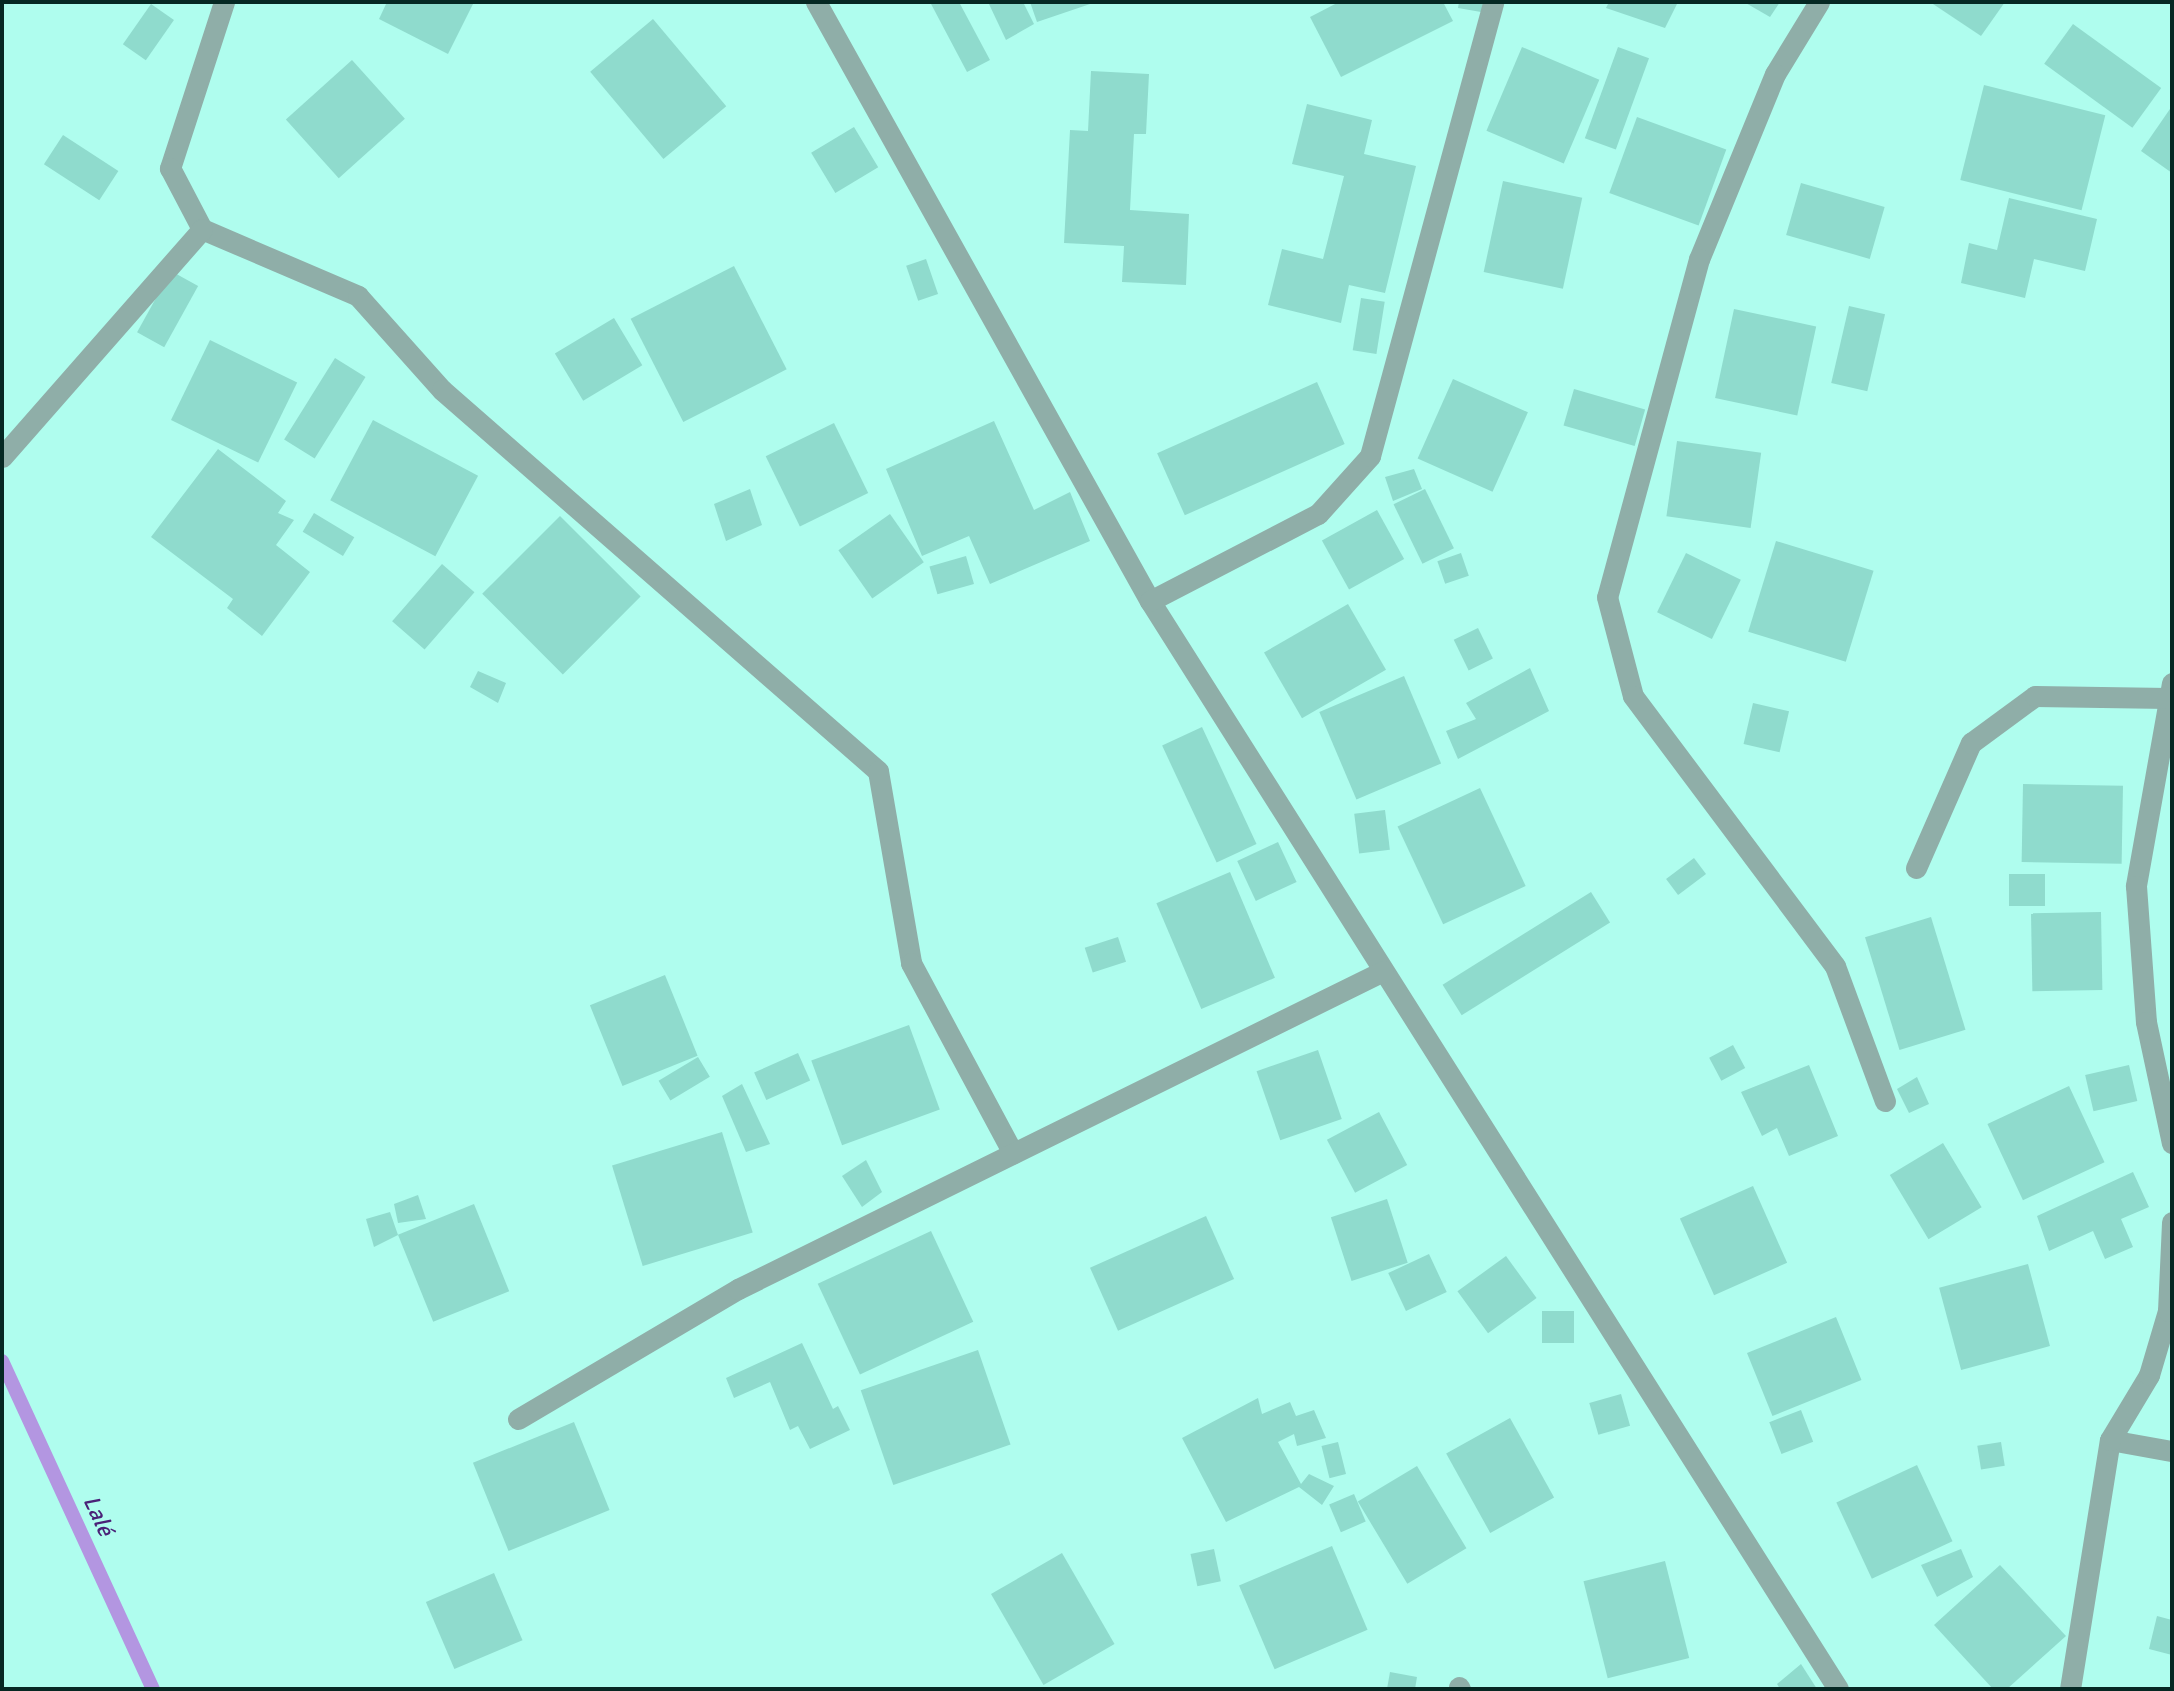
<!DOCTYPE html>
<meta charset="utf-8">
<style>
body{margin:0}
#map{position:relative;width:2174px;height:1691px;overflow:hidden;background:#affdee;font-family:Signika,sans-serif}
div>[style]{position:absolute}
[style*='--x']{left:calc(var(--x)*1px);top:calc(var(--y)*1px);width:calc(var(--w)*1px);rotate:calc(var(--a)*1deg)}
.stream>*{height:14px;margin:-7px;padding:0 7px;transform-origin:7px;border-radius:7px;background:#b396e1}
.building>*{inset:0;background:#8fdbcd;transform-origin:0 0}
.street>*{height:21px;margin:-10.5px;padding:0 10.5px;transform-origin:10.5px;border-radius:10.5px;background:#8faea8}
span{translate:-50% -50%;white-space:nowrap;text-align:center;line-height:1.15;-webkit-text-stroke:6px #affdee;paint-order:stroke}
.water-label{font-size:23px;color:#4a2177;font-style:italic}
.frame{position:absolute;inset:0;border:4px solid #062823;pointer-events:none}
</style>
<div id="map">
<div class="stream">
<i style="--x:2;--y:1361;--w:361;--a:65.3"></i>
</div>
<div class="building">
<i style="clip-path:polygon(387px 2px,474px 2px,448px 54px,379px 19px)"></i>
<i style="clip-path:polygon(930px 2px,959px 2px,990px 60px,967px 72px)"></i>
<i style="clip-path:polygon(988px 2px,1023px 2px,1034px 24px,1006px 40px)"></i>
<i style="clip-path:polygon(1030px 2px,1096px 2px,1037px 22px)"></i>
<i style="clip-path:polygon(1339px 2px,1443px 2px,1453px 21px,1341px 77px,1310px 17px)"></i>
<i style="clip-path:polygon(1459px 2px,1484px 2px,1481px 12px,1458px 8px)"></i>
<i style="clip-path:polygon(1609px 2px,1671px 2px,1677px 4px,1665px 28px,1606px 8px)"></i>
<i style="clip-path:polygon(1744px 2px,1780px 2px,1770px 17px)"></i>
<i style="clip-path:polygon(1930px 2px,2005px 2px,1981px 36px)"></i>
<i style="left:151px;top:4px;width:28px;height:49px;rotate:35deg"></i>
<i style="left:653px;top:19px;width:114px;height:82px;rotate:50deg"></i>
<i style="left:2073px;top:24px;width:109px;height:49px;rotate:36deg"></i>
<i style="left:1522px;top:47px;width:84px;height:91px;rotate:23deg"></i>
<i style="left:1618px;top:47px;width:33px;height:97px;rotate:20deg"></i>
<i style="left:352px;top:60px;width:79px;height:89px;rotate:48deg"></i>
<i style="clip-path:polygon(1091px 71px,1149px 74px,1146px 134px,1134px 134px,1130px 210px,1189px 214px,1186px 285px,1122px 282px,1124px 246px,1064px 243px,1070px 130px,1088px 131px)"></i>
<i style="left:1984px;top:85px;width:125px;height:98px;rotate:14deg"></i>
<i style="clip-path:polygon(1307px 104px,1372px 120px,1364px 154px,1416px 166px,1385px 293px,1349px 285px,1341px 323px,1268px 305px,1282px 249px,1323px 259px,1344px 176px,1292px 164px)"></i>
<i style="clip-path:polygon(2172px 106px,2172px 173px,2141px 151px)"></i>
<i style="left:1637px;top:117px;width:95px;height:81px;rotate:20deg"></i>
<i style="left:854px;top:127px;width:47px;height:50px;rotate:59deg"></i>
<i style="left:63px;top:135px;width:66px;height:35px;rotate:33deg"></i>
<i style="left:1503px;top:181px;width:81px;height:93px;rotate:12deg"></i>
<i style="left:1801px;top:183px;width:87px;height:54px;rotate:16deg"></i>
<i style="clip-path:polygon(2009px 198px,2097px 219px,2085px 271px,2034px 259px,2025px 298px,1961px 283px,1969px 243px,1997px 250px)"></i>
<i style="left:926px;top:259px;width:37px;height:21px;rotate:71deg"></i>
<i style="left:734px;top:266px;width:116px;height:116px;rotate:63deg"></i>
<i style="left:171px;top:271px;width:31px;height:70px;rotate:29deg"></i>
<i style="left:1361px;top:298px;width:24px;height:53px;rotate:9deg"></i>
<i style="left:1849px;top:306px;width:37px;height:79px;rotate:13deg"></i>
<i style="left:1734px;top:309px;width:84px;height:91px;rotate:12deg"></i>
<i style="left:614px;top:318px;width:55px;height:69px;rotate:59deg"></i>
<i style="left:210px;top:340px;width:97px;height:89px;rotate:26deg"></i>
<i style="left:335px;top:358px;width:36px;height:96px;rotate:32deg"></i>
<i style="left:1453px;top:379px;width:82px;height:87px;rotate:24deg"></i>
<i style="left:1317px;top:382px;width:68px;height:175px;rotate:66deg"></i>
<i style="left:1574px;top:389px;width:74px;height:38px;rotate:16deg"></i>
<i style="left:373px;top:420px;width:119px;height:91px;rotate:28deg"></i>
<i style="clip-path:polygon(994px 421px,1034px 510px,1070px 492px,1090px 541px,990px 584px,969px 536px,922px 556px,886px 469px)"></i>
<i style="left:834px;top:423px;width:78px;height:76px;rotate:64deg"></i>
<i style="left:1677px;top:441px;width:85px;height:76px;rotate:8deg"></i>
<i style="clip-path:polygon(218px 449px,286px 501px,278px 513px,294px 520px,276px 545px,310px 572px,262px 636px,227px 608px,233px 599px,151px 537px)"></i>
<i style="clip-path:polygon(1414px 469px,1422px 489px,1393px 501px,1385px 477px)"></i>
<i style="clip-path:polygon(750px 489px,762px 525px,726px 541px,714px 504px)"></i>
<i style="left:1425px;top:489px;width:66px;height:35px;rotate:64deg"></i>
<i style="left:1377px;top:510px;width:56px;height:63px;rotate:61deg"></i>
<i style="left:314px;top:513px;width:47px;height:22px;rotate:31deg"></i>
<i style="left:890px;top:514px;width:59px;height:63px;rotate:55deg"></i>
<i style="left:560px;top:516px;width:114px;height:110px;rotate:45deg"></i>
<i style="left:1776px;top:541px;width:102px;height:95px;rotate:17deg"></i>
<i style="left:1461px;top:553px;width:24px;height:25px;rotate:71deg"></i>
<i style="left:1686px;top:553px;width:61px;height:66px;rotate:26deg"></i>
<i style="left:966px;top:556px;width:29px;height:38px;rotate:74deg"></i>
<i style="left:442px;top:564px;width:43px;height:76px;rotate:41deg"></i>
<i style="left:1348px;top:604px;width:76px;height:97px;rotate:60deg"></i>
<i style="left:1478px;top:628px;width:34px;height:27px;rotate:64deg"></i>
<i style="clip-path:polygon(1530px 668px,1549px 711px,1458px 759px,1446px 731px,1476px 719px,1466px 703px)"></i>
<i style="clip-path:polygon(478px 671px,506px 683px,498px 703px,470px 687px)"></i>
<i style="left:1404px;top:676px;width:95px;height:92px;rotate:67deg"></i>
<i style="left:1753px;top:703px;width:37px;height:42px;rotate:13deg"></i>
<i style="left:1202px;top:727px;width:129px;height:44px;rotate:65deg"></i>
<i style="left:2023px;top:784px;width:100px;height:78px;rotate:1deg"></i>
<i style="left:1480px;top:788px;width:108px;height:91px;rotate:65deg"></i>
<i style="left:1385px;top:810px;width:40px;height:31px;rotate:83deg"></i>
<i style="left:1278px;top:842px;width:44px;height:45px;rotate:65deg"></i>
<i style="left:1694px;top:858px;width:20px;height:35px;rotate:53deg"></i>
<i style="left:1230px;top:872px;width:115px;height:80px;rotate:67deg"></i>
<i style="left:2009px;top:874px;width:36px;height:32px"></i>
<i style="left:1591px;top:892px;width:36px;height:175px;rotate:58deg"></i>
<i style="left:2101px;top:912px;width:78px;height:70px;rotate:89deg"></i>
<i style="left:1931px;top:917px;width:118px;height:69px;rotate:73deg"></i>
<i style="left:1118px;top:937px;width:26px;height:35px;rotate:72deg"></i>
<i style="left:665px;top:975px;width:87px;height:81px;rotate:68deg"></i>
<i style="left:909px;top:1025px;width:90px;height:104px;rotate:70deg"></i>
<i style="left:1733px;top:1045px;width:26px;height:27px;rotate:62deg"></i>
<i style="left:1318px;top:1050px;width:73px;height:65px;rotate:71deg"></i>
<i style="left:798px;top:1053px;width:30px;height:48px;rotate:66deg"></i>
<i style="left:698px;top:1057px;width:23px;height:46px;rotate:59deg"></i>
<i style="clip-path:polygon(1809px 1065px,1838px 1136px,1789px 1156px,1777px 1128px,1762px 1136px,1741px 1092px)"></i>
<i style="left:2129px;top:1065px;width:37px;height:45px;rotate:77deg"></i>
<i style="clip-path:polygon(1917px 1077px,1929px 1104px,1909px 1113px,1897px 1089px)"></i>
<i style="clip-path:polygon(742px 1084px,770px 1144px,746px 1152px,722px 1096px)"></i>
<i style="left:2069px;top:1086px;width:84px;height:90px;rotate:65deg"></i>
<i style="left:1379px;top:1112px;width:60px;height:59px;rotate:62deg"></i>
<i style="left:722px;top:1132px;width:105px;height:115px;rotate:73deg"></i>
<i style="left:1943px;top:1143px;width:75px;height:62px;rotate:59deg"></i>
<i style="clip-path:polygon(866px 1160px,882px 1192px,862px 1207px,842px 1176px)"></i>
<i style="clip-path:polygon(2133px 1172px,2149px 1207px,2121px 1219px,2133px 1247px,2105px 1259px,2093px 1231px,2049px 1251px,2037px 1216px)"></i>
<i style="left:1753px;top:1186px;width:84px;height:80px;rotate:66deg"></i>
<i style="clip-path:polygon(418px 1195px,426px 1219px,398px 1223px,394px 1204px)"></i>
<i style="left:1387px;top:1199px;width:67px;height:59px;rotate:72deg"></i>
<i style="left:474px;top:1204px;width:94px;height:82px;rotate:68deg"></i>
<i style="clip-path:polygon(390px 1212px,398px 1235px,374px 1247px,366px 1219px)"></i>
<i style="left:1206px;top:1216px;width:69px;height:127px;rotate:66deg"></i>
<i style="left:931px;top:1231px;width:100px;height:125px;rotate:65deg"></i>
<i style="left:1429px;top:1254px;width:42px;height:45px;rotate:65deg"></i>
<i style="left:1506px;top:1256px;width:52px;height:60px;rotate:54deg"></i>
<i style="left:2028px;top:1264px;width:85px;height:92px;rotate:75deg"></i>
<i style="left:1542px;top:1311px;width:32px;height:32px"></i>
<i style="left:1836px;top:1317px;width:68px;height:96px;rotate:68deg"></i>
<i style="clip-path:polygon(802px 1343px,833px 1409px,838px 1406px,850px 1430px,810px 1449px,798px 1426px,790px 1430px,770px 1382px,734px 1398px,726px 1378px)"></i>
<i style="left:978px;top:1350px;width:100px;height:124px;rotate:71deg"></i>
<i style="left:1621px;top:1394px;width:33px;height:33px;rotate:74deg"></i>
<i style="clip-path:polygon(1258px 1398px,1262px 1414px,1290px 1402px,1296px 1416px,1314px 1410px,1326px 1438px,1297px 1446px,1294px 1434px,1278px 1442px,1301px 1484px,1309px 1474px,1334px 1486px,1322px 1505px,1299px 1487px,1226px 1522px,1182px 1438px)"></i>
<i style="left:1801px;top:1410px;width:34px;height:34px;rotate:69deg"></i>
<i style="left:1510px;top:1418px;width:91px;height:73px;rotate:61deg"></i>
<i style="left:574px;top:1422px;width:95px;height:109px;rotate:68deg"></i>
<i style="left:1338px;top:1442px;width:33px;height:17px;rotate:76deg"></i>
<i style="left:2001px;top:1442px;width:24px;height:24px;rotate:81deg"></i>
<i style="left:1917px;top:1465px;width:84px;height:89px;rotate:65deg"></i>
<i style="left:1417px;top:1466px;width:96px;height:69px;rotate:59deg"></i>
<i style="left:1354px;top:1494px;width:30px;height:27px;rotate:67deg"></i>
<i style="left:1332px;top:1546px;width:91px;height:101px;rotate:67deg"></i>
<i style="left:1214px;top:1549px;width:33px;height:24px;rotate:78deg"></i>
<i style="clip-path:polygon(1961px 1549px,1973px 1577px,1937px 1597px,1921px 1565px)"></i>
<i style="left:1062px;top:1553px;width:105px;height:82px;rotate:60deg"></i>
<i style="left:1665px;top:1561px;width:100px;height:84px;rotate:76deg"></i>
<i style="clip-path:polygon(2000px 1565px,2066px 1636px,2007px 1689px,1993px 1689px,1934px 1625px)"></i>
<i style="left:494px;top:1573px;width:73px;height:74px;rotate:67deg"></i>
<i style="clip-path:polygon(2157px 1616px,2172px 1620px,2172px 1655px,2149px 1649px)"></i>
<i style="clip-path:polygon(1801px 1664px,1817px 1689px,1780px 1689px,1777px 1684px)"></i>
<i style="clip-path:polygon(1390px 1672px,1417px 1677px,1415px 1689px,1387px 1689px)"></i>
</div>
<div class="street">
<i style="--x:224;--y:2;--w:175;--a:108"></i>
<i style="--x:170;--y:168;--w:69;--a:62.3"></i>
<i style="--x:202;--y:229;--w:170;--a:23.2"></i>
<i style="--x:358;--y:296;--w:126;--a:48.2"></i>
<i style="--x:442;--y:390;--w:579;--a:41.15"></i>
<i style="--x:878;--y:771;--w:195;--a:80.2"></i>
<i style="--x:911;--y:963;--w:216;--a:61.8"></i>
<i style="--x:816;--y:2;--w:686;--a:60.86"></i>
<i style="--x:1150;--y:601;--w:1287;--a:57.69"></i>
<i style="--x:1819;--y:2;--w:84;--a:121.4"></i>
<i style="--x:1775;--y:74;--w:200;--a:112.3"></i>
<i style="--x:1699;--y:259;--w:350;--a:105.2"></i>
<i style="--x:1607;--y:597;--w:102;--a:75.3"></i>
<i style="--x:1633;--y:696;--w:337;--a:53.2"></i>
<i style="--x:1835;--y:966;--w:144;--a:69.7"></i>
<i style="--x:2;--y:457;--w:303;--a:-48.7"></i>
<i style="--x:1150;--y:601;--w:189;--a:-27.4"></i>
<i style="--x:1318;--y:514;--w:78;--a:-48.1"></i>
<i style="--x:1370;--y:456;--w:470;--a:-74.8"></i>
<i style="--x:2172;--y:683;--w:206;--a:100.1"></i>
<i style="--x:2136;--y:886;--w:136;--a:85.8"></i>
<i style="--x:2146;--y:1022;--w:124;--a:77.9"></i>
<i style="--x:1916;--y:868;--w:137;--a:-66.3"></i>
<i style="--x:1971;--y:743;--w:79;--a:-36.3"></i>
<i style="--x:2035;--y:696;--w:133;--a:0.9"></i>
<i style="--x:518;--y:1419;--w:256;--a:-30.6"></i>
<i style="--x:738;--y:1289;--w:719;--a:-26.24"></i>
<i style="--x:2110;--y:1440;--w:63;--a:10.1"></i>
<i style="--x:1459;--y:1687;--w:2;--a:63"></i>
<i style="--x:2070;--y:1689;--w:252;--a:-80.9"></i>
<i style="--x:2110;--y:1440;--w:76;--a:-59"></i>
<i style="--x:2149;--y:1375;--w:67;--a:-73.5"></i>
<i style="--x:2168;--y:1311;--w:89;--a:-87.4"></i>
</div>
<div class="water-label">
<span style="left:98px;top:1516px;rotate:65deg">Lalé</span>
</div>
<div class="frame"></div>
</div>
